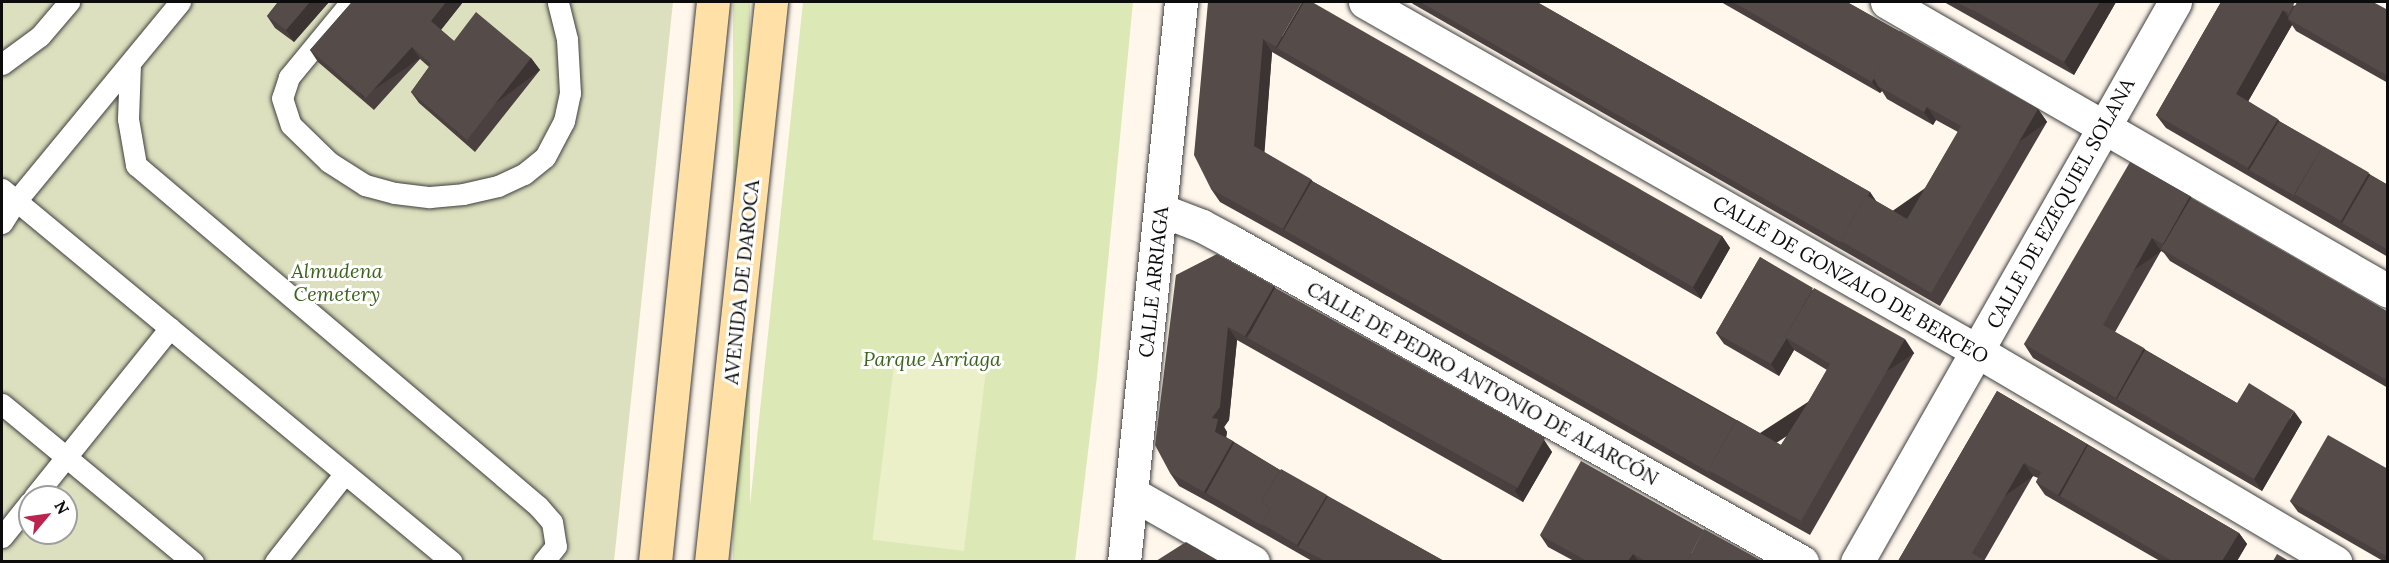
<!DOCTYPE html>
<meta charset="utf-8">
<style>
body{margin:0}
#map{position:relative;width:2389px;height:563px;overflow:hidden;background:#fff7ec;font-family:Lora,serif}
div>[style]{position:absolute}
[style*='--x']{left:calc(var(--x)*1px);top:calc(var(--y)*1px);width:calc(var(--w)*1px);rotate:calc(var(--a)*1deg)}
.green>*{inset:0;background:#dce9b6;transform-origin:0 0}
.cemetery>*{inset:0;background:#dde0be}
.pitch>*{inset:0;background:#ebf0c8;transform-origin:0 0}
.roads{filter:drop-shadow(0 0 2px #3f3f3f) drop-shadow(0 0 2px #3f3f3f)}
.lane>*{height:21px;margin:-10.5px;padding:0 10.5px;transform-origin:10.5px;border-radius:10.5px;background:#fff}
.street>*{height:33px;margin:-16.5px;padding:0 16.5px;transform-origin:16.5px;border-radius:16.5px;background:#fff}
.secondary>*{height:33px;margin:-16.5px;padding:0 16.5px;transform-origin:16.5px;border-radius:16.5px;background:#ffe1a7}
.wall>*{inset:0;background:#49403f}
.shaded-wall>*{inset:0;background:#3c3433;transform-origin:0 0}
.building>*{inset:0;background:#554b49;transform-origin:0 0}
span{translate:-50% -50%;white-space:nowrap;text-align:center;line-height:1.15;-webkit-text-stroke:6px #fff;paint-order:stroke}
.street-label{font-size:20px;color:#0c0c0c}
.park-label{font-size:20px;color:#3c641d;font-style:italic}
.frame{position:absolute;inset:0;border:3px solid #0c0c0c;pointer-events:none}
.north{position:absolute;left:18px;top:485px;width:60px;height:60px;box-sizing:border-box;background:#fff;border:2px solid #9e9e9e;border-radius:50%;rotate:61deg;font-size:16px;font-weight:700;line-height:24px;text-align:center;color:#0c0c0c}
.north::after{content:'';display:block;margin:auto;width:21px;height:27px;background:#bc244e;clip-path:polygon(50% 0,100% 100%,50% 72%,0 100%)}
</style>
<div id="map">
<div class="green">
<i style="left:733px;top:2px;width:17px;height:562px"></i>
<i style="clip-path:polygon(803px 2px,1133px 2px,1097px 376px,1075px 561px,744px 562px)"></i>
</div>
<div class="cemetery">
<i style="clip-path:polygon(evenodd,2px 2px,673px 2px,614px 561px,2px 561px,2px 2px,30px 497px,66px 497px,66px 533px,30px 533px,30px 497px)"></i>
</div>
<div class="pitch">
<i style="left:895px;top:357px;width:92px;height:184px;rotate:7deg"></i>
</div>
<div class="roads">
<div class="lane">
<i style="--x:350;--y:3;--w:96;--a:129.5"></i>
<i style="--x:289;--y:77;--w:22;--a:108"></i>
<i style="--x:282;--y:98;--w:28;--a:72"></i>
<i style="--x:291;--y:125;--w:53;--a:44.2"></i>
<i style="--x:329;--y:162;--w:43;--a:32.6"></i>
<i style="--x:365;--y:185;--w:31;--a:15"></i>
<i style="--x:395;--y:193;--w:35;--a:7"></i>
<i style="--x:430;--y:197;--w:33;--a:-5"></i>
<i style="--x:463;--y:194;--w:36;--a:-13"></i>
<i style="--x:498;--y:186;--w:29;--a:-25"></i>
<i style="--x:524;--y:174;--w:27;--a:-39"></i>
<i style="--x:545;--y:157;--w:41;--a:-62.2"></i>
<i style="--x:564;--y:121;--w:29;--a:-78"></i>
<i style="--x:570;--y:93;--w:54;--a:-93.2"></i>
<i style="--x:567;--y:39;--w:38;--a:-104"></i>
<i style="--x:2;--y:64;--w:47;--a:-36.4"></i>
<i style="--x:40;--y:36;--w:45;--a:-49.5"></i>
<i style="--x:130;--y:64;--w:55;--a:92.1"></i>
<i style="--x:128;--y:119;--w:47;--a:80.1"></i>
<i style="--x:136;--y:165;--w:527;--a:40.31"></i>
<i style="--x:538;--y:506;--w:21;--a:49"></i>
<i style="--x:552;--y:522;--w:24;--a:81"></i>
<i style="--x:556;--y:546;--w:21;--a:129"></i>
<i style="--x:2;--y:189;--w:584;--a:39.65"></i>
<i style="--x:2;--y:223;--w:26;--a:-58"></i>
<i style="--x:16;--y:201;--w:258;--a:-50.5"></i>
<i style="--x:2;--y:404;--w:248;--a:39.6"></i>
<i style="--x:34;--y:497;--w:217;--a:-51.2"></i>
<i style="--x:2;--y:537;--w:45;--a:-51.3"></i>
<i style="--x:275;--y:562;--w:113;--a:-51.8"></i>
</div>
<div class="street">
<i style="--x:1365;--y:2;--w:705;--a:29.69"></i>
<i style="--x:1977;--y:351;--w:416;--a:30.5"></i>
<i style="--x:1887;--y:2;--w:578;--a:29.98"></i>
<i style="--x:1161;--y:210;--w:44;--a:21.3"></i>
<i style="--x:1202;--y:226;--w:32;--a:28"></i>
<i style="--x:1230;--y:241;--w:656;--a:29.3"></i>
<i style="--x:1131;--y:493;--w:140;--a:29.5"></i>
<i style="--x:1124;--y:562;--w:563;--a:-84.19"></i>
<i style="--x:1857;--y:562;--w:644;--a:-60.41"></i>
</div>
<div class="secondary">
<i style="--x:655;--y:562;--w:563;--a:-84.09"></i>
<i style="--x:711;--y:562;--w:563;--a:-83.88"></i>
</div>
</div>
<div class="wall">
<i style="clip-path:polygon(278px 2px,329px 2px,294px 42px,275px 28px,267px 16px)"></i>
<i style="clip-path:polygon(349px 2px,463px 2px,441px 30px,454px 41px,531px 58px,540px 70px,475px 152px,419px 103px,411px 92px,429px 67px,420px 59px,374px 110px,318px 62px,310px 50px,351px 3px)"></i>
<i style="clip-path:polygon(1208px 2px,1722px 236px,1730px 248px,1701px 299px,1272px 52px,1264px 152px,1312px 181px,1781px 445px,1807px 404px,1827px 370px,1794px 350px,1779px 376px,1724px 344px,1716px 333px,1760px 257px,1914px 353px,1810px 535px,1717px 483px,1292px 242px,1220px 202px,1211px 189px)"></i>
<i style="clip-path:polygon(1411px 2px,1537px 2px,1870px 192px,1876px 201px,1907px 219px,1958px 132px,1936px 120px,1933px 125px,1887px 99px,1882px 91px,1880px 93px,1721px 2px,1847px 2px,2038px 109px,2047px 122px,1940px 306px,1413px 4px)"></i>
<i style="clip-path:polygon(1944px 2px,2116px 2px,2074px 75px)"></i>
<i style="clip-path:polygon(2221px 2px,2388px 10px,2388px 83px,2296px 31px,2292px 25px,2248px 101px,2279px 121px,2388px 185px,2388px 257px,2166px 128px,2156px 115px)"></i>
<i style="clip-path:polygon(2190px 196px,2191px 198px,2388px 312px,2388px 388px,2170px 261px,2164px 253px,2161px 251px,2115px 332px,2237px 403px,2302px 422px,2262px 491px,2033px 358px,2024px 344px)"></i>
<i style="clip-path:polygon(1176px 275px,1274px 286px,1275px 288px,1544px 440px,1552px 452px,1523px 502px,1237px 340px,1229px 420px,1224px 427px,1227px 432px,1226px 437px,1280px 470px,1444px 561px,1312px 561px,1214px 505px,1179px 486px,1170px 473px)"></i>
<i style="clip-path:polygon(1997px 391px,2239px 533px,2247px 544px,2237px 561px,2160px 561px,2045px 495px,2036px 482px,2038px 478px,2033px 476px,1984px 561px,1898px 561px)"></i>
<i style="clip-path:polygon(2388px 469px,2388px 561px,2383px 561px,2298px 512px,2290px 501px)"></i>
<i style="clip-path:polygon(1540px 535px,1762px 561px,1574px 561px,1548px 547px)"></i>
</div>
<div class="shaded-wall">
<i style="clip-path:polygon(310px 2px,329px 2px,294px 42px,286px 30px)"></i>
<i style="clip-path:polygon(446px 2px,463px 2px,439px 32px,431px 21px)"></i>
<i style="clip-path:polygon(1302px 2px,1308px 2px,1277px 48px,1276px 47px)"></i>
<i style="clip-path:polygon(2100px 2px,2116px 2px,2074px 75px,2064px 62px)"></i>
<i style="clip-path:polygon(2283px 10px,2291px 21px,2288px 19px,2292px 25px,2245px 107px,2236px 94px)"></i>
<i style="clip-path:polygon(1901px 32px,1878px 86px,1882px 91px,1880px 93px,1872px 82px)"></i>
<i style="clip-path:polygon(1263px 39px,1272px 52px,1264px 159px,1254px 146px)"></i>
<i style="left:412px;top:47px;width:14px;height:69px;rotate:56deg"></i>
<i style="left:531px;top:58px;width:15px;height:104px;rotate:53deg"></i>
<i style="clip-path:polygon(1927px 107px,1936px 120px,1933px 125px,1924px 112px)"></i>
<i style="left:2038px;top:109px;width:16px;height:213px;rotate:55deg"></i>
<i style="clip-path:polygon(2278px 119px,2287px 133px,2249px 170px,2248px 168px)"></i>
<i style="clip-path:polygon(2369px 173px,2378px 187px,2342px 223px,2341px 222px)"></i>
<i style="clip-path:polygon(1311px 179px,1320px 192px,1284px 230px,1283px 229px)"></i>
<i style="clip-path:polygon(1870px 192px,1878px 204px,1842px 242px)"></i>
<i style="clip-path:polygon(2190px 196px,2199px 209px,2169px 253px,2163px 244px)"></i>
<i style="clip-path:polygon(1722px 236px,1730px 248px,1701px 299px,1693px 287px)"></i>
<i style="left:2152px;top:238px;width:16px;height:100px;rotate:55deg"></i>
<i style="clip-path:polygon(1274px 286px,1283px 299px,1246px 337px,1245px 336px)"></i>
<i style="clip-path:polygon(1228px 327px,1237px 340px,1229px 420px,1224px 427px,1227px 432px,1225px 445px,1215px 432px,1212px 418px)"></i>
<i style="clip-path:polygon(1786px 338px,1794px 350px,1779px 376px,1771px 364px)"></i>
<i style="left:1905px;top:339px;width:17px;height:210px;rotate:57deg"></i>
<i style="clip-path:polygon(2144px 348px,2153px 362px,2117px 399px,2125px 411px,2116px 398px)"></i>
<i style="clip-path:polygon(2294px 411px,2302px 422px,2262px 491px,2254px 479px)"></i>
<i style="clip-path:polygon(1544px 440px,1552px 452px,1523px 502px,1515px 491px)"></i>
<i style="clip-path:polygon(1233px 441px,1242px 455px,1206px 493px,1204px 492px)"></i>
<i style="clip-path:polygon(2087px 444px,2097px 457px,2060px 496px,2058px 495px)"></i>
<i style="left:2024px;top:463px;width:16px;height:104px;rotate:55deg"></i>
<i style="clip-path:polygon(1327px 495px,1336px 508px,1298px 547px,1297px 545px)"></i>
<i style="clip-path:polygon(2239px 533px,2247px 544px,2237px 561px,2222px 561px)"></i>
<i style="clip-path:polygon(1633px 554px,1638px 561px,1628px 561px)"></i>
</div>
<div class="building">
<i style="clip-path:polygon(278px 2px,310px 2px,286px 30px,267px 16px)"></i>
<i style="clip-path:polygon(352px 2px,446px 2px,431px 21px,454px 41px,476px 12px,531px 58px,467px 140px,411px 92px,431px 64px,412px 47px,366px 98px,310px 50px)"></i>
<i style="clip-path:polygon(1208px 2px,1302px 2px,1276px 47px,1263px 39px,1254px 146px,1311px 179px,1283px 229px,1211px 189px,1194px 155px)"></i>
<i style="clip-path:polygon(1304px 2px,1312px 2px,1722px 236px,1693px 287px,1277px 48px)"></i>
<i style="clip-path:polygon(1420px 2px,1537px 2px,1870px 192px,1868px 196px,1866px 195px,1841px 241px,1842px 243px)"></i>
<i style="clip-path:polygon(1733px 2px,1847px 2px,1900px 32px,1873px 77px,1874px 78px,1872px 82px)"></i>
<i style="clip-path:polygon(1956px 2px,1977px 2px,1973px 10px,1974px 11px)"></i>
<i style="clip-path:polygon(1977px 2px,2100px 2px,2064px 62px,1973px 10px)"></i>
<i style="clip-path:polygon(2221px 2px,2295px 2px,2289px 13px,2283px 10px,2236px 94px,2278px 119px,2248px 168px,2156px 115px)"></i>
<i style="clip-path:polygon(2297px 2px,2373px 2px,2388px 10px,2388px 76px,2288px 19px)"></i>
<i style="clip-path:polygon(1900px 31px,2038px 109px,1931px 293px,1841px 241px,1866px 195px,1907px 219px,1961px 126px,1927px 107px,1924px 112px,1878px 86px,1873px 77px)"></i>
<i style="clip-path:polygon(2279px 121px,2323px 146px,2294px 194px,2295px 196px,2249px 170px)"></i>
<i style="left:2323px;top:146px;width:53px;height:56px;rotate:30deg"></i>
<i style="clip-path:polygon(2130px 162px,2190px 196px,2163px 244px,2152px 238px,2103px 325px,2144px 348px,2116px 398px,2024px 344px)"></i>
<i style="clip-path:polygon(2370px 175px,2388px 185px,2388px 250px,2342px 223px)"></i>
<i style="clip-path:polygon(1312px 181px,1736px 421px,1708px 470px,1709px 472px,1284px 230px)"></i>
<i style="clip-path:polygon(2191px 198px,2388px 312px,2388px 381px,2161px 249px)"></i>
<i style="clip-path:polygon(1217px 254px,1274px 286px,1245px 336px,1228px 327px,1220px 407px,1212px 418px,1218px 419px,1215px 432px,1233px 441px,1204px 492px,1170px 473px,1155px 445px,1176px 275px)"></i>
<i style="clip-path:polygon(1760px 257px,1813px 288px,1785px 337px,1787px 338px,1771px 364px,1716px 333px)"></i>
<i style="left:1275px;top:288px;width:309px;height:57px;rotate:29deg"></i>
<i style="clip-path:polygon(1814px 288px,1905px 339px,1801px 521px,1708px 470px,1737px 420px,1781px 445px,1807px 404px,1830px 364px,1785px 337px)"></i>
<i style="clip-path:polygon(2145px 350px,2237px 403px,2249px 383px,2294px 411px,2254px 479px,2117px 399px)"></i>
<i style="clip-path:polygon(1997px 391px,2087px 444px,2058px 495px,2036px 482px,2041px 472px,2024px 463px,1972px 553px,1985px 561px,1898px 561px)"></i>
<i style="clip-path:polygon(2328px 435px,2388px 469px,2388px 557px,2290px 501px)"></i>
<i style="clip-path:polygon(1234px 443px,1280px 470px,1261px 502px,1271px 508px,1262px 524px,1263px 526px,1206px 493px)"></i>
<i style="clip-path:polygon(2088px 445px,2239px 533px,2222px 561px,2172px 561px,2060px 496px)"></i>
<i style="clip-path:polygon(1581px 461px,1704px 530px,1687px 561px,1645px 561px,1633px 554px,1628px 561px,1587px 561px,1540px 535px)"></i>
<i style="clip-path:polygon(1281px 469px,1327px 495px,1297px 545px,1262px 524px,1271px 508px,1261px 502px)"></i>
<i style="clip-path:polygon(1328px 496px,1444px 561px,1325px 561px,1298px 547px)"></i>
<i style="clip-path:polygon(1704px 529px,1762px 561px,1687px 561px)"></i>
<i style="clip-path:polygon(1186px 542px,1219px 561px,1156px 561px)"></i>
<i style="clip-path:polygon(2277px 554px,2289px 561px,2273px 561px)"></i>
</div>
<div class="street-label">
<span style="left:2060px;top:203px;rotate:-61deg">CALLE DE EZEQUIEL SOLANA</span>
<span style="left:1851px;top:279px;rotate:30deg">CALLE DE GONZALO DE BERCEO</span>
<span style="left:741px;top:282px;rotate:-84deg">AVENIDA DE DAROCA</span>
<span style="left:1153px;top:282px;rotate:-84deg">CALLE ARRIAGA</span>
<span style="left:1483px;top:383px;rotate:29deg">CALLE DE PEDRO ANTONIO DE ALARCÓN</span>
</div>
<div class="park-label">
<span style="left:337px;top:282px">Almudena<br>Cemetery</span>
<span style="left:932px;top:358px">Parque Arriaga</span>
</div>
<div class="frame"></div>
<div class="north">N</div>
</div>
